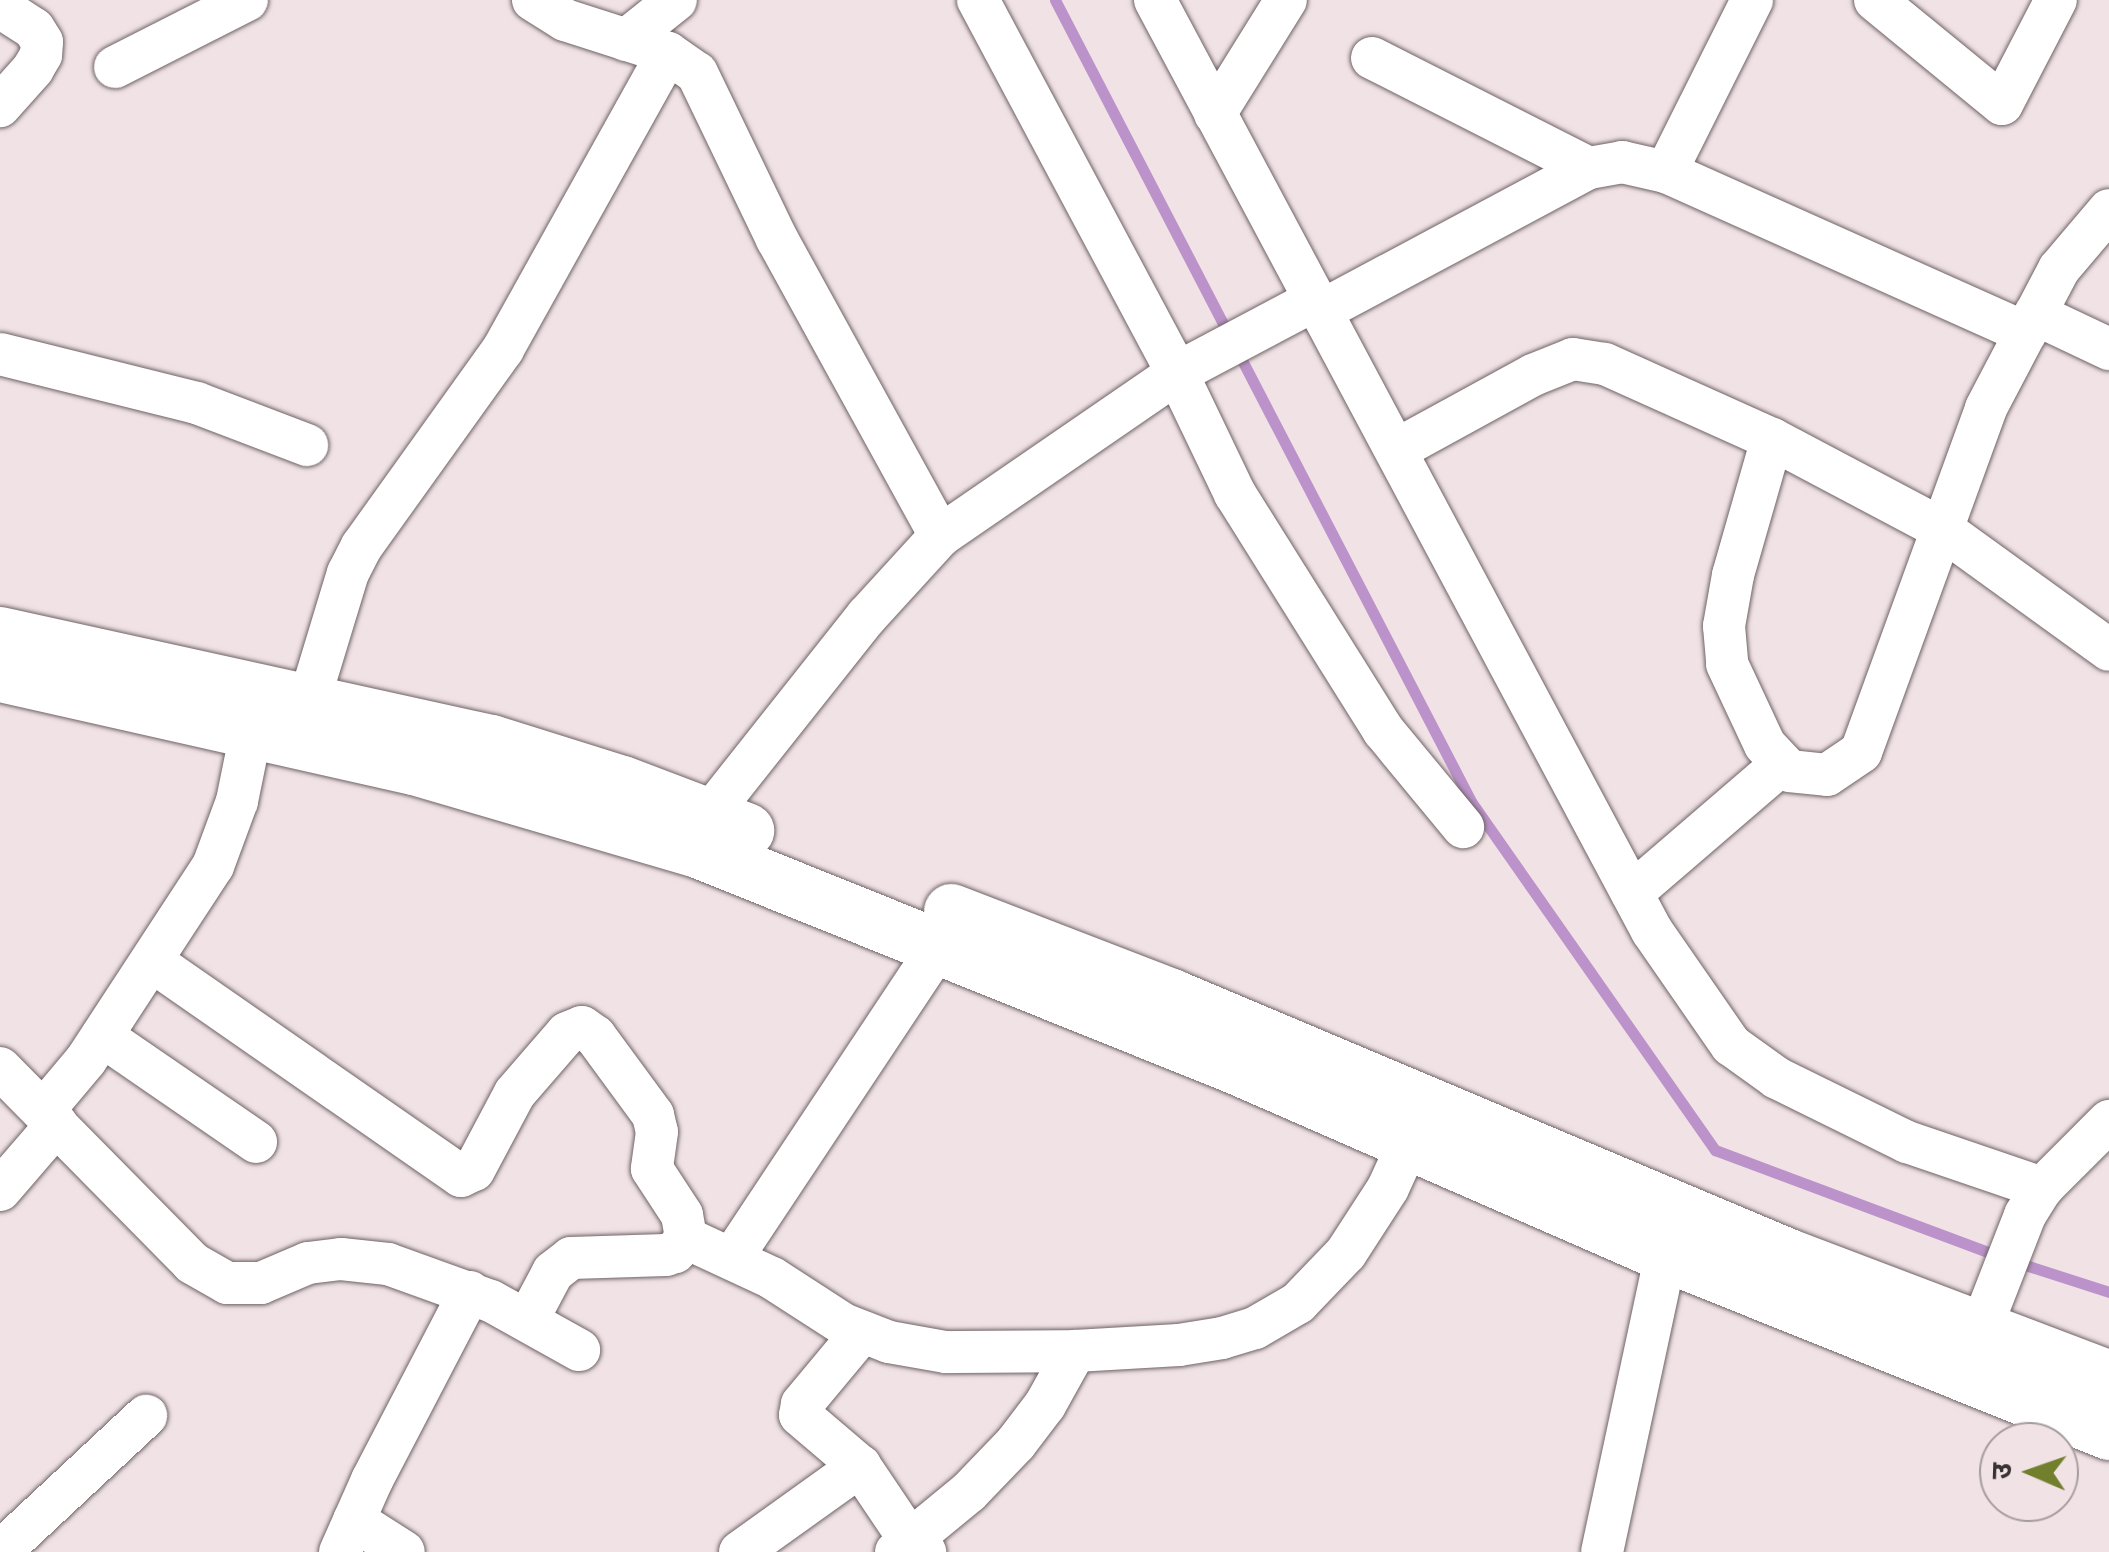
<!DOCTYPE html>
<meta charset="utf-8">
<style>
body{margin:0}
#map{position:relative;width:2109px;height:1552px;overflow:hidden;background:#f0e2e5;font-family:"Space Grotesk","Noto Sans Devanagari",sans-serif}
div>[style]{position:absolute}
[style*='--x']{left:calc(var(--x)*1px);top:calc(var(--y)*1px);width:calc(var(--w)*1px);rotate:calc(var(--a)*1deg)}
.stream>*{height:11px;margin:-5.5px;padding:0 5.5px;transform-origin:5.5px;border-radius:5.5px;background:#bb92c9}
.roads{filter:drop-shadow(0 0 2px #6f6365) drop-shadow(0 0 2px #6f6365)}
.minor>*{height:42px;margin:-21px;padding:0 21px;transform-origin:21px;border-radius:21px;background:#fff}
.highway>*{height:55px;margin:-27.5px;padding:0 27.5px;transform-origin:27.5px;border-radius:27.5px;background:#fff}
span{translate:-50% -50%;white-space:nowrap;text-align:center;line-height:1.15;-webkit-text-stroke:9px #f0e2e5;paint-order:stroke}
.north{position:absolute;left:1979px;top:1422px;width:100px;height:100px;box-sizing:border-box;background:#f0e2e5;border:2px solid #a69c9e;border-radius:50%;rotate:272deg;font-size:28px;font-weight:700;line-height:40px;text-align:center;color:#383233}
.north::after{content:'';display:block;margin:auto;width:35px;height:45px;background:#72802d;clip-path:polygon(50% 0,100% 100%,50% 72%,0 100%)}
</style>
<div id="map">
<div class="stream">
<i style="--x:1055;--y:0;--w:905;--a:62.56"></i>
<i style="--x:1472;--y:803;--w:424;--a:55"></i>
<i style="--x:1715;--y:1150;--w:302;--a:20.5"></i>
<i style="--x:2016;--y:1262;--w:98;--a:17.9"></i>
</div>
<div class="roads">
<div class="minor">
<i style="--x:533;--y:0;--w:38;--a:32"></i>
<i style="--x:565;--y:20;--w:108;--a:17.8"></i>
<i style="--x:668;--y:53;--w:35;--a:35"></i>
<i style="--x:697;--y:73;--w:184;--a:64.3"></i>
<i style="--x:777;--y:239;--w:339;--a:61.2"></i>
<i style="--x:978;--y:0;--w:423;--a:61.9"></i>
<i style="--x:1177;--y:373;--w:134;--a:64.4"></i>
<i style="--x:1235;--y:494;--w:279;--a:57.9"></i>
<i style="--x:1383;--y:730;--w:126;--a:50.5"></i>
<i style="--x:1155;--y:0;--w:1055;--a:61.91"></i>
<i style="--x:1652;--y:931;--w:139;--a:55.3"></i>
<i style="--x:1731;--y:1045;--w:57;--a:35.7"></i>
<i style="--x:1777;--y:1078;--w:145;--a:26.2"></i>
<i style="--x:1907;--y:1142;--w:143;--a:18.8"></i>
<i style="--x:1875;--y:0;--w:164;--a:39.3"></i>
<i style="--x:2002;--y:104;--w:117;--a:-62.6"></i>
<i style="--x:0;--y:7;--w:40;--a:32.9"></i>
<i style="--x:34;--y:29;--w:15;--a:58"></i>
<i style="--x:42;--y:42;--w:13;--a:94"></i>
<i style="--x:41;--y:55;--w:16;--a:120"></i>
<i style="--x:33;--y:69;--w:50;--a:131.7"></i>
<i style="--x:626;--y:40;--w:64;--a:-38.7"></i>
<i style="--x:1372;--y:58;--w:243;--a:26.9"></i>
<i style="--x:115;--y:67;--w:148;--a:-26.9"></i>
<i style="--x:1215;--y:114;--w:134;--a:-58.1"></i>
<i style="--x:1666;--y:172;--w:192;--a:-63.4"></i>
<i style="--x:1321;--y:311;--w:304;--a:-28.1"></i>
<i style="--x:1589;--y:168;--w:34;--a:-10"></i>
<i style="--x:1622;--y:162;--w:45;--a:12.8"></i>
<i style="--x:1666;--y:172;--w:394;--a:24.1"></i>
<i style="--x:2035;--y:314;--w:82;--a:25.3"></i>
<i style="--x:0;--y:354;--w:203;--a:14"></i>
<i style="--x:197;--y:403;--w:118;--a:20.9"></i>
<i style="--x:1772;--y:439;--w:141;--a:106"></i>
<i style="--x:1733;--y:575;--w:52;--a:100"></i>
<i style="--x:1724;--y:626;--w:38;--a:85"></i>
<i style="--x:1727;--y:664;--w:89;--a:64.9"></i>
<i style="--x:1765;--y:745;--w:35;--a:47"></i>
<i style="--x:1789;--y:771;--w:38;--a:6"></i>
<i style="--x:1827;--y:775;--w:41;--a:-34.1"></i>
<i style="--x:1861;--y:752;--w:366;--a:-70"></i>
<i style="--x:1986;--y:408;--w:157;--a:-62.3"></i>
<i style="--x:2059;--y:269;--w:77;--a:-49.7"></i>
<i style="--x:1396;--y:450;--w:156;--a:-28.7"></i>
<i style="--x:1533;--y:375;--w:43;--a:-21.8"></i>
<i style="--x:1573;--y:359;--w:32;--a:9"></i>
<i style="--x:1605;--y:364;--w:183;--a:24.2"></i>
<i style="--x:1772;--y:439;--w:192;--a:27.9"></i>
<i style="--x:1942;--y:529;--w:206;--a:35.9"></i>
<i style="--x:309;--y:701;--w:134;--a:-73.1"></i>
<i style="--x:348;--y:573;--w:30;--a:-63"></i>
<i style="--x:362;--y:546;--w:242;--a:-54.4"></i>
<i style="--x:503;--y:349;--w:339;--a:-60.9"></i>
<i style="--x:698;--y:841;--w:28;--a:-67"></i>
<i style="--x:709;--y:815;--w:254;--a:-51.6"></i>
<i style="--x:867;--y:616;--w:108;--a:-47.6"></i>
<i style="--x:940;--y:536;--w:288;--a:-34.5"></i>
<i style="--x:1177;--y:373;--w:156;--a:-27.9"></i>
<i style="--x:1632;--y:893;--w:198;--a:-40.7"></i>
<i style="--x:153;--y:962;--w:375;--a:34.8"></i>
<i style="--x:461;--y:1176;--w:14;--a:-25"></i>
<i style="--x:474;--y:1170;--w:87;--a:-62"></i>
<i style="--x:515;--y:1093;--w:79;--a:-49.1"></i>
<i style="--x:567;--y:1033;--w:16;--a:-22"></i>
<i style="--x:582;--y:1027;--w:16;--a:35"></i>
<i style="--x:595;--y:1036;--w:98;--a:53.7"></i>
<i style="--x:653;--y:1115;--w:17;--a:77"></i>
<i style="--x:657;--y:1132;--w:37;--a:98"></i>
<i style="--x:652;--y:1169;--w:55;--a:56.9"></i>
<i style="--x:682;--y:1215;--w:23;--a:80"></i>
<i style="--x:686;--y:1238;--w:18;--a:128"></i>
<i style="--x:675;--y:1252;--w:9;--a:162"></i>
<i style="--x:666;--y:1255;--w:95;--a:178.2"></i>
<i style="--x:571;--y:1258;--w:23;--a:142"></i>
<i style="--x:553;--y:1272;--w:55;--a:118"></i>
<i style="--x:102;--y:1036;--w:187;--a:34.5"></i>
<i style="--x:0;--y:1068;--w:274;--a:45.4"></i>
<i style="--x:192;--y:1263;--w:40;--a:29.7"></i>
<i style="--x:227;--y:1283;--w:34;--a:0"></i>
<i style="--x:261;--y:1283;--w:51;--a:-23.1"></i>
<i style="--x:308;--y:1263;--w:33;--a:-7"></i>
<i style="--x:341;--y:1259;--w:47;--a:6.1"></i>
<i style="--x:388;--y:1264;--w:109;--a:19.8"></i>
<i style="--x:491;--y:1301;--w:101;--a:29.1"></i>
<i style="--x:44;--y:1110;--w:65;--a:-50"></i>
<i style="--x:86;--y:1060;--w:232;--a:-56.8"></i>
<i style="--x:213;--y:866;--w:69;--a:-69.7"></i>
<i style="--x:237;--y:801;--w:76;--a:-78.5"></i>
<i style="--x:0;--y:1190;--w:87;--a:-49.2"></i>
<i style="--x:686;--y:1238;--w:95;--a:24.9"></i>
<i style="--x:772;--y:1278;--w:85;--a:32.9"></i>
<i style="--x:843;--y:1324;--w:49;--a:21.4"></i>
<i style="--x:889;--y:1342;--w:58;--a:10"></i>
<i style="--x:946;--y:1352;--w:129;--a:-0.4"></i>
<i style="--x:732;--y:1258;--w:374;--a:-56.4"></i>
<i style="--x:1981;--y:1328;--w:121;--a:-68.7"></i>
<i style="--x:2025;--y:1215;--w:32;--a:-58"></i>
<i style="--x:2042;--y:1188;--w:95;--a:-45"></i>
<i style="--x:862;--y:1332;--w:94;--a:129.8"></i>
<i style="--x:802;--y:1404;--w:11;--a:100"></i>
<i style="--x:800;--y:1415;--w:79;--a:40.4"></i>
<i style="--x:860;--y:1466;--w:88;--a:56.1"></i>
<i style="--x:909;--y:1539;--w:21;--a:39"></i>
<i style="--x:354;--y:1520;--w:59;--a:32.6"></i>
<i style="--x:0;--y:1552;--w:200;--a:-43"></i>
<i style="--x:340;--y:1552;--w:79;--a:-66"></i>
<i style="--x:372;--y:1480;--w:212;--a:-62.5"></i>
<i style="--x:740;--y:1552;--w:148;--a:-35.6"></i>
<i style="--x:896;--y:1552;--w:94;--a:-39.4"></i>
<i style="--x:969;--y:1492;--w:68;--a:-46.2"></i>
<i style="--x:1016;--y:1443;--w:48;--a:-52.7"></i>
<i style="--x:1045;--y:1405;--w:62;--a:-60.9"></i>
<i style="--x:1075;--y:1351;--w:104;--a:-3.3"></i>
<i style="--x:1179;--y:1345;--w:44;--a:-9.2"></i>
<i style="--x:1222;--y:1338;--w:34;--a:-17"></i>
<i style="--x:1255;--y:1328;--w:50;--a:-30.2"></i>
<i style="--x:1298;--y:1303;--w:69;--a:-46.2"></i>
<i style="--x:1346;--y:1253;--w:77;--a:-57.1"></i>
<i style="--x:1388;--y:1188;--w:53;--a:-65.4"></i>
<i style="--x:1602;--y:1552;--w:334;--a:-77.9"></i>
</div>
<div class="highway">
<i style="--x:0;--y:634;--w:503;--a:12.41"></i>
<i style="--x:491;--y:742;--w:137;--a:17.4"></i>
<i style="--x:622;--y:783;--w:133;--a:20.8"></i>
<i style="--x:0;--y:674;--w:424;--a:12.7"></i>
<i style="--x:414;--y:767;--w:293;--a:16.3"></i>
<i style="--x:695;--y:849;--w:584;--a:21.91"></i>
<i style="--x:1237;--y:1067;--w:468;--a:23.6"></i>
<i style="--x:1666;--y:1254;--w:477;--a:21.9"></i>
<i style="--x:951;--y:911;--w:236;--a:21.1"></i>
<i style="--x:1171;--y:996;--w:670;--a:22.85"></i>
<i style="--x:1788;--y:1256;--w:343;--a:20.8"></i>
</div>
</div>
<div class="north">उ</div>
</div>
